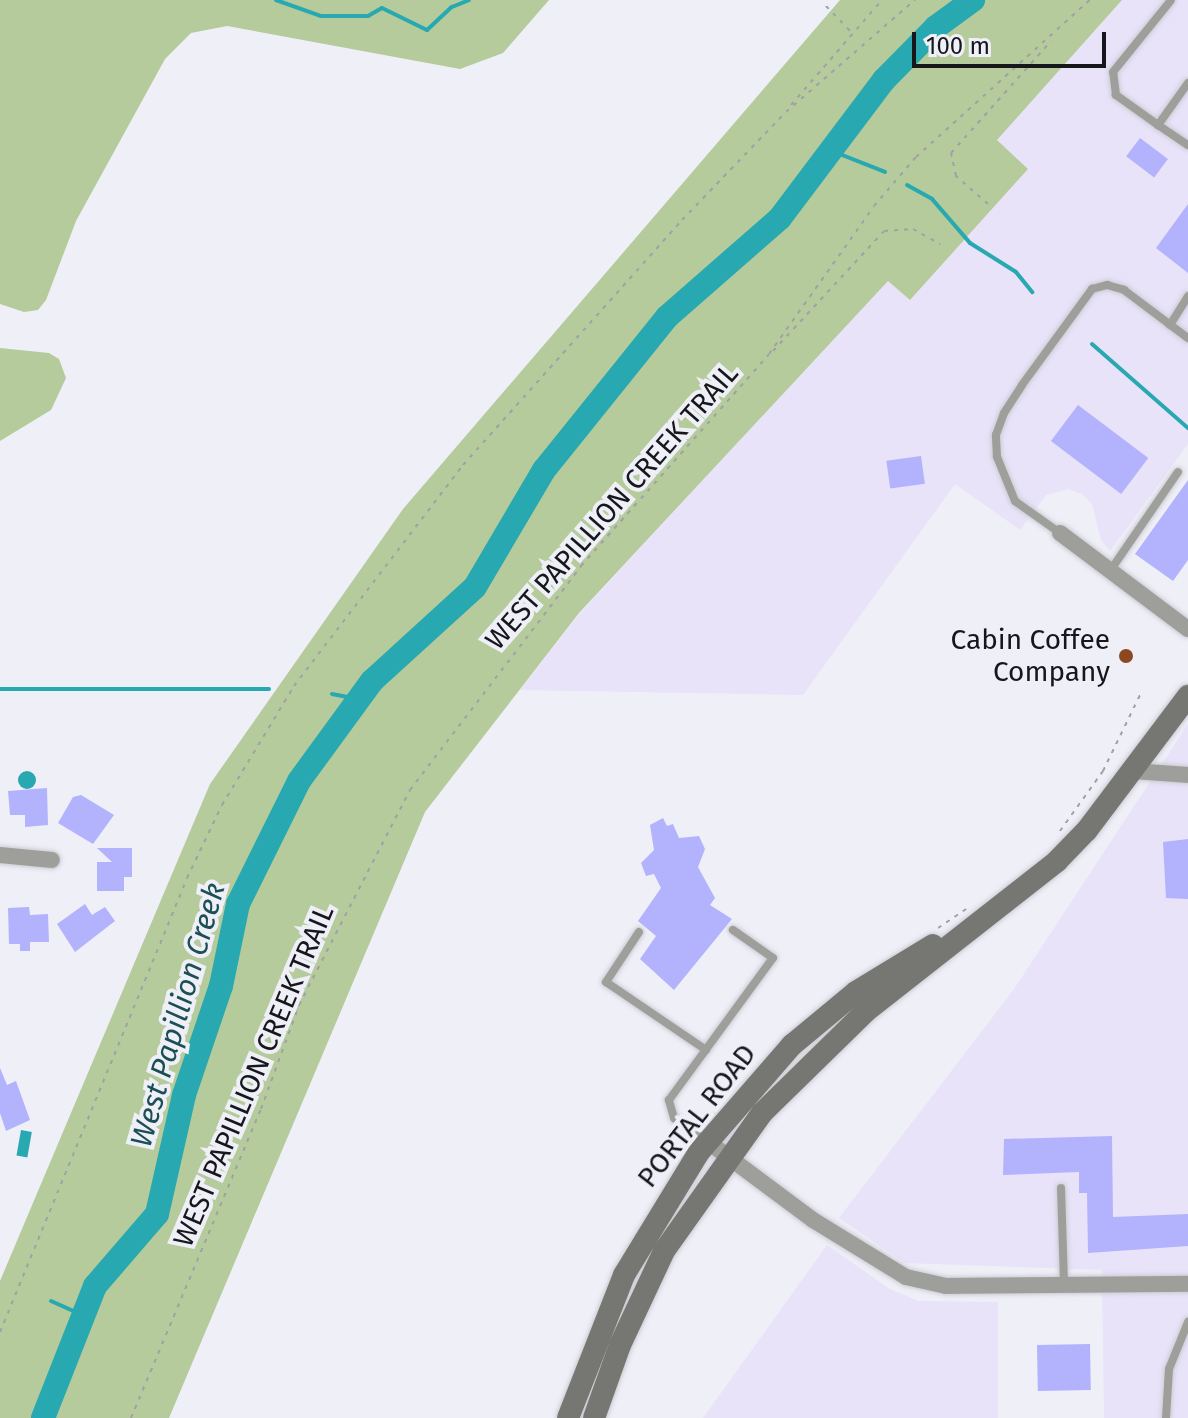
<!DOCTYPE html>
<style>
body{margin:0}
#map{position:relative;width:1188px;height:1418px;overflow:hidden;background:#efeff8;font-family:"Fira Sans",sans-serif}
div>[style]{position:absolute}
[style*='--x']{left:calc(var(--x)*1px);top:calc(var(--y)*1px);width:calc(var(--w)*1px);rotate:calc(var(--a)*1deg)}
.industrial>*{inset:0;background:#e8e3f9}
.green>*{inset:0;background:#b5cb9b}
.water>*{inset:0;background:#28a8b0;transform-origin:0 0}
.round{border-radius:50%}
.stream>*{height:4px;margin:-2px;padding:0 2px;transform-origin:2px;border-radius:2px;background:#28a8b0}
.river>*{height:24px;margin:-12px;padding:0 12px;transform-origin:12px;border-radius:12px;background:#28a8b0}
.building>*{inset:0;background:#b3b2fd;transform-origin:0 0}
.path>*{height:2px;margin-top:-1px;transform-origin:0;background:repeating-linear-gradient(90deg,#a0a0a7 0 4px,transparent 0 10px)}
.roads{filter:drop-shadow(0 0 2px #ccccd4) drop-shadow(0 0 2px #ccccd4)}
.lane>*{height:8px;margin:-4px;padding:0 4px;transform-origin:4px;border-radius:4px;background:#9e9f9b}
.street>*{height:16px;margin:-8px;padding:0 8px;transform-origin:8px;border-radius:8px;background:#9e9f9b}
.secondary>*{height:22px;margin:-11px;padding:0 11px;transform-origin:11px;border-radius:11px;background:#767772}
.dots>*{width:22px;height:22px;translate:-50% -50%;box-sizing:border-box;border:4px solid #efeff8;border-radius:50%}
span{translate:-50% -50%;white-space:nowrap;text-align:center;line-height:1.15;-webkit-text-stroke:8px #efeff8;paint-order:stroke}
.street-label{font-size:28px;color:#16171a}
.poi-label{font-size:28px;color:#16171a}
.right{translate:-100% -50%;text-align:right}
.water-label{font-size:30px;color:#1c4f53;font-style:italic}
.scale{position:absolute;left:912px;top:32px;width:194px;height:36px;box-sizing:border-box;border:4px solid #16171a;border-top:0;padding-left:10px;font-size:24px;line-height:28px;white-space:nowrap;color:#16171a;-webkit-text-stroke:6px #efeff8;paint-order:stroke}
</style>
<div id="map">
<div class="industrial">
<i style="clip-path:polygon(1122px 0,1188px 0,1188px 444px,1110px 551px,1101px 540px,1092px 504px,1082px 494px,1069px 489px,1046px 495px,1020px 530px,955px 484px,803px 695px,520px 690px,579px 614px,888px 280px,910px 299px,1027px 169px,997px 140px)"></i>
<i style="clip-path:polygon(1188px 724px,1188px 1418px,1104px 1418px,1102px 1270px,905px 1263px,839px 1218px,1014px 989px)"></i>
<i style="clip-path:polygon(827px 1245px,890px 1289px,919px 1301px,998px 1302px,998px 1418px,703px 1418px)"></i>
</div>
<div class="green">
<i style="clip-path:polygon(0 0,549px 0,503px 53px,460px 69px,227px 26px,191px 33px,165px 59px,76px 221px,46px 300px,38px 310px,24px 312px,0 304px)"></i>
<i style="clip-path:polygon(840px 0,1122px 0,997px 140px,1028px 169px,910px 300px,888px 281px,579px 613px,425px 812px,169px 1418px,0 1418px,0 1281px,210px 784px,403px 509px)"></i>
<i style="clip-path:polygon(0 348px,49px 353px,59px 359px,66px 378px,51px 410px,0 441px)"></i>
</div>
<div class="water">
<i class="round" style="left:18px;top:771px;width:18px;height:18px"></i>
<i style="left:21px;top:1130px;width:11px;height:26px;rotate:10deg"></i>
</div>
<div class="stream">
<i style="--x:276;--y:0;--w:48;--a:19.6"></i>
<i style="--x:321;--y:16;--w:47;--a:0"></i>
<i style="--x:368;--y:16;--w:16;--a:-30"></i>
<i style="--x:382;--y:8;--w:50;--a:26.1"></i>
<i style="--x:427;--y:30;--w:34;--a:-43"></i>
<i style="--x:452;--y:7;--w:18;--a:-22"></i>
<i style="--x:961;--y:0;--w:7;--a:74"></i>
<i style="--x:832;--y:151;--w:57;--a:21.6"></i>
<i style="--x:907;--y:185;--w:29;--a:29"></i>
<i style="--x:932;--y:199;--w:58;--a:49.2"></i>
<i style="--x:970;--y:243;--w:54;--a:32.2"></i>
<i style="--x:1016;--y:272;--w:26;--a:51"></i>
<i style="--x:1092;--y:344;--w:128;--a:41.2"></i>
<i style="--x:0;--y:689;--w:269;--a:0"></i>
<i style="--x:332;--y:694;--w:25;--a:11"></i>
<i style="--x:51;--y:1301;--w:34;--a:24"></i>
</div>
<div class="river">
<i style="--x:43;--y:1418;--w:142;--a:-68.5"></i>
<i style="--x:95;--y:1286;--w:95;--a:-49.3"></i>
<i style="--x:157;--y:1214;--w:122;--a:-77.2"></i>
<i style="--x:184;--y:1095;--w:115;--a:-71.3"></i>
<i style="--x:221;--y:986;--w:84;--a:-78.3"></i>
<i style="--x:238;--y:904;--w:137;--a:-63.6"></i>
<i style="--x:299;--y:781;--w:124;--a:-53.9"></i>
<i style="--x:372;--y:681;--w:139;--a:-42.4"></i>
<i style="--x:475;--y:587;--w:136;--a:-59.5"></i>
<i style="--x:544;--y:470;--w:196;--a:-51.2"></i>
<i style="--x:667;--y:317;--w:150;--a:-41.2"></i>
<i style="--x:780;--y:218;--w:173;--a:-53"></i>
<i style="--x:884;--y:80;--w:74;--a:-45.5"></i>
<i style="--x:936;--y:27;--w:46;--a:-36.1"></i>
</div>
<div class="building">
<i style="left:1140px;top:138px;width:35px;height:23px;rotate:37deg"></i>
<i style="clip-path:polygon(1188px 204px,1188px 273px,1156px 248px)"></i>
<i style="left:1078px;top:405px;width:88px;height:45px;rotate:37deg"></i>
<i style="left:921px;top:456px;width:28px;height:35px;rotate:82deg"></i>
<i style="clip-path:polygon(1188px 480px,1188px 560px,1173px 581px,1135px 554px)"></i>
<i style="clip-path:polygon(47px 788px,48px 825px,25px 827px,25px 815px,10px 815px,8px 791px)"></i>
<i style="clip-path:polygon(81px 795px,114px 815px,93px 844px,58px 823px,73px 797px)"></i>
<i style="clip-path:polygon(663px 818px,667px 826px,673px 824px,679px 838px,699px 836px,705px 849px,698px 867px,715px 898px,710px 905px,732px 919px,674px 990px,640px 959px,656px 936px,638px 921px,661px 888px,654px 874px,646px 876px,641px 863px,654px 850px,650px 825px)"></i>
<i style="clip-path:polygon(1188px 839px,1188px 899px,1166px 898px,1163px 842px)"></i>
<i style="clip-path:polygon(97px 848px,132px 848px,132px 877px,124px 877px,124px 891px,97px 891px,97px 862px,112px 862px)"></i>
<i style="clip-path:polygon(85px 904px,92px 915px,105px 907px,115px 921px,75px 952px,57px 924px)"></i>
<i style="clip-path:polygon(29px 907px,30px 915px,48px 914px,49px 942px,30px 942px,30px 951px,20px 951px,20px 944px,9px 944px,8px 908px)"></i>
<i style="clip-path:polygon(0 1068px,7px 1085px,16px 1081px,30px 1120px,6px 1131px,0 1113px)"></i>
<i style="clip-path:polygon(1112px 1136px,1113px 1217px,1188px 1214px,1188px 1246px,1088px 1253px,1087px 1193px,1079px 1193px,1079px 1172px,1003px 1175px,1004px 1139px)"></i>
<i style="left:1090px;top:1344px;width:46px;height:53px;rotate:89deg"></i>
</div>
<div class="path">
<i style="--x:826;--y:6;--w:36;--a:46"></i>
<i style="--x:791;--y:105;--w:139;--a:-49.1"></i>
<i style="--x:988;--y:204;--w:43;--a:-138.8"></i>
<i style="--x:956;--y:176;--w:24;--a:-102"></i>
<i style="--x:951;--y:153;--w:150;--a:-48.2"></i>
<i style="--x:773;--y:351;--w:163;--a:-47.2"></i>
<i style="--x:884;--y:231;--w:29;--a:-4"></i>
<i style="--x:913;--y:229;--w:31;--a:29"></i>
<i style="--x:1060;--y:831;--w:74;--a:-54.4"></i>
<i style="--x:1103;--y:771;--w:87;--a:-64"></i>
<i style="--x:938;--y:928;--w:34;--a:-34"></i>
<i style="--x:0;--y:1332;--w:491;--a:-67.6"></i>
<i style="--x:187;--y:878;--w:81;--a:-64.4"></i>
<i style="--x:222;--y:805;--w:139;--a:-58.8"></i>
<i style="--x:294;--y:686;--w:278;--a:-52.6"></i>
<i style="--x:463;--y:465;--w:329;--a:-48.2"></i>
<i style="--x:682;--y:220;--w:150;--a:-46.1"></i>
<i style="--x:786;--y:112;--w:171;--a:-41"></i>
<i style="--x:131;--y:1418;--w:335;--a:-67.2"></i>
<i style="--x:261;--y:1109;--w:111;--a:-69.9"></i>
<i style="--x:299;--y:1005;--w:242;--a:-62.7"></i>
<i style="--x:410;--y:790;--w:282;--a:-52.6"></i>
<i style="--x:581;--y:566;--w:283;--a:-48.4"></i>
<i style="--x:769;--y:354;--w:181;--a:-54.6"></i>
<i style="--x:874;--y:206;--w:65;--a:-49.4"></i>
<i style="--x:916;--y:157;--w:234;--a:-42.1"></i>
</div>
<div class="roads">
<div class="lane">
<i style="--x:1188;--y:83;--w:52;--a:125.5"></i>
<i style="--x:1158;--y:125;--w:36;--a:34"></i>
<i style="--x:1158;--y:125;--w:52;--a:-144.5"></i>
<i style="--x:1116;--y:95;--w:23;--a:-97"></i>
<i style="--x:1113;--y:72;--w:92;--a:-51.1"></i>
<i style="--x:1170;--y:325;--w:34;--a:-58"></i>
<i style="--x:1060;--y:533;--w:55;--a:-144.6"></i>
<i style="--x:1015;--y:501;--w:48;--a:-112.2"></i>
<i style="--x:997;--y:457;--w:22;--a:-93"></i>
<i style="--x:996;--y:435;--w:23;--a:-70"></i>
<i style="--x:1004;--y:413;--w:33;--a:-57"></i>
<i style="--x:1022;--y:385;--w:119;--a:-53.9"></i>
<i style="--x:1092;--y:289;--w:16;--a:-15"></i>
<i style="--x:1107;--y:285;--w:18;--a:16"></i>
<i style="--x:1124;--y:290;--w:80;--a:36.9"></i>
<i style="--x:1110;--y:571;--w:120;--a:-55.5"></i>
<i style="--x:639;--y:932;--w:60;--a:123.4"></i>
<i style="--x:606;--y:982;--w:121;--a:34.2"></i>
<i style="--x:707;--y:1141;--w:40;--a:-145.1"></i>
<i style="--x:674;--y:1118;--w:19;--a:-106"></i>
<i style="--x:669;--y:1100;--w:176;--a:-53.8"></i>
<i style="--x:773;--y:958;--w:49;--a:-145"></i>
<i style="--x:1061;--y:1188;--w:96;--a:88.2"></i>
<i style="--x:1166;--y:1418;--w:49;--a:-86.5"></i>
<i style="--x:1169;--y:1369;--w:51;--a:-68"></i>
</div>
<div class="street">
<i style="--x:1060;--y:533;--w:160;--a:36.9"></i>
<i style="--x:1134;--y:771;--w:54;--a:4.2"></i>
<i style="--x:0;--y:855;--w:52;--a:5.5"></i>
<i style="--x:707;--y:1141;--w:132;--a:36.7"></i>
<i style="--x:813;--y:1220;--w:109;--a:31.5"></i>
<i style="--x:906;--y:1277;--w:41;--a:12.7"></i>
<i style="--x:946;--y:1286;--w:242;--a:-0.5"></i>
</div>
<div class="secondary">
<i style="--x:568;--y:1418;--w:154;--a:-68.6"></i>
<i style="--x:624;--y:1275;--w:144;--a:-58.6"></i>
<i style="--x:699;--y:1152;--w:142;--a:-49"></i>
<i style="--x:792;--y:1045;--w:83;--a:-39.6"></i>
<i style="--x:856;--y:992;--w:90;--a:-31.4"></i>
<i style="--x:594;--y:1418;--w:77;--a:-70.4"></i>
<i style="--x:620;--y:1345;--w:104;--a:-64.9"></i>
<i style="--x:664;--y:1251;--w:169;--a:-54.6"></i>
<i style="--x:762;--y:1113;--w:146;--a:-44.4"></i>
<i style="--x:866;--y:1011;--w:243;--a:-38.1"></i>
<i style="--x:1057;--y:861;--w:43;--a:-45.9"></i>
<i style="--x:1087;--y:830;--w:168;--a:-53"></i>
</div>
</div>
<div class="dots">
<i style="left:1126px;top:656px;background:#8e4723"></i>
</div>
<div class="street-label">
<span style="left:612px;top:507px;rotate:-49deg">WEST PAPILLION CREEK TRAIL</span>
<span style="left:254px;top:1076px;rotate:-67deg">WEST PAPILLION CREEK TRAIL</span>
<span style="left:697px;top:1116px;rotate:-52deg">PORTAL ROAD</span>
</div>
<div class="poi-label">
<span class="right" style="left:1110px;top:656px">Cabin Coffee<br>Company</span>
</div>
<div class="water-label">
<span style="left:178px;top:1015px;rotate:-74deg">West Papillion Creek</span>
</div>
<div class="scale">100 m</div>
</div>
